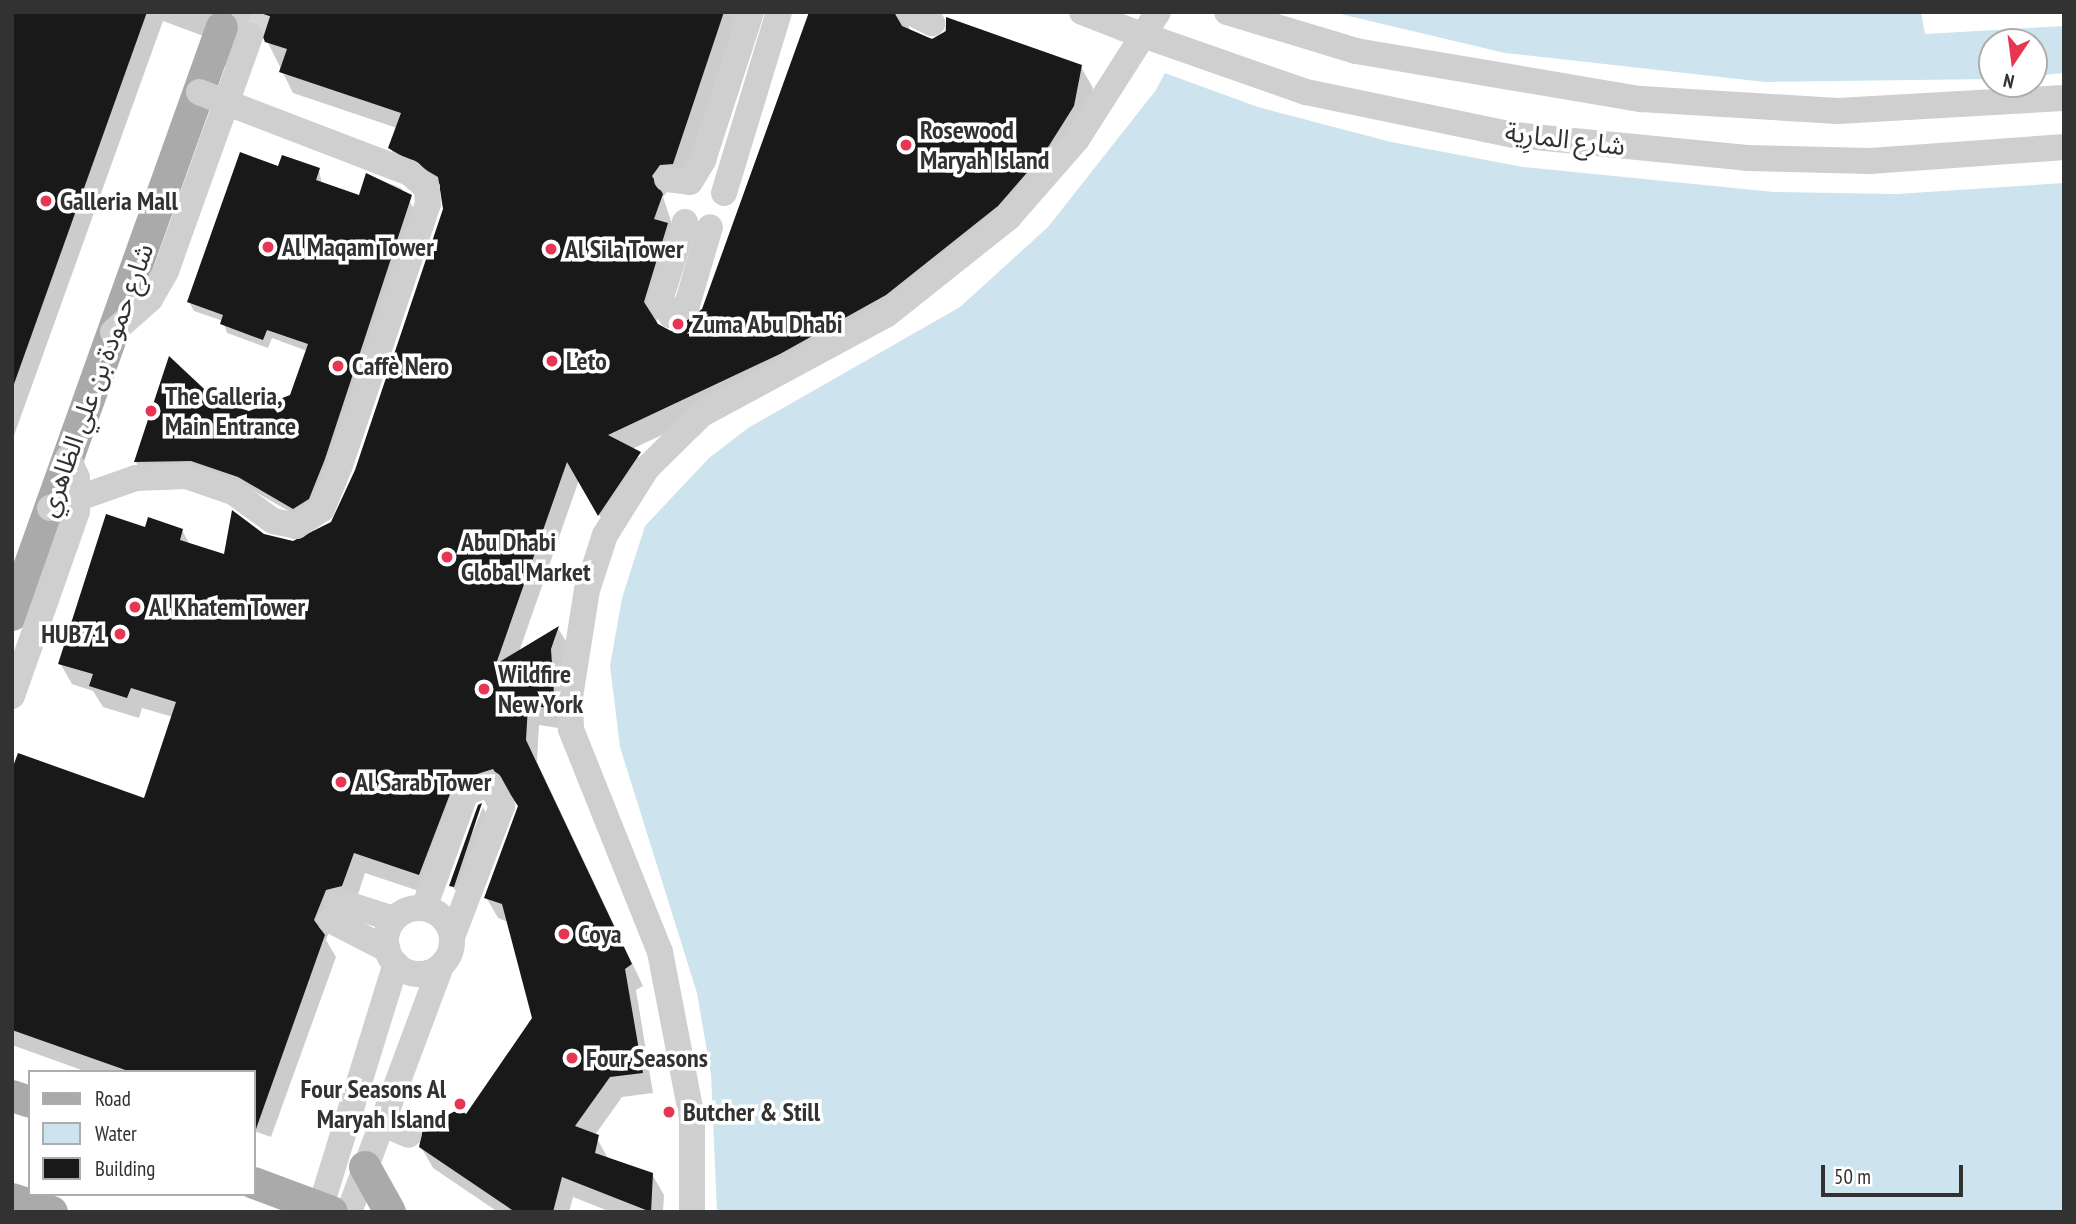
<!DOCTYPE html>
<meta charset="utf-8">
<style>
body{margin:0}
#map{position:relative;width:2076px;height:1224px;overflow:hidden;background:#fff;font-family:"PT Sans Narrow","Noto Sans Arabic",sans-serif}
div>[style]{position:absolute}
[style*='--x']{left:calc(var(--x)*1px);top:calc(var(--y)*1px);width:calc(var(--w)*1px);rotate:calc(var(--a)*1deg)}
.water>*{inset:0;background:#cde4ee}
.pier>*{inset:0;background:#fff}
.shadow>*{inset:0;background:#0003}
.building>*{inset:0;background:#191919}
.minor-tunnel>*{height:26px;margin-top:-13px;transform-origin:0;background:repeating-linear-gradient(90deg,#d6d6d6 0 26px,transparent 0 39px)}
.minor>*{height:26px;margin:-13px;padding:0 13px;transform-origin:13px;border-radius:13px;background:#cfcfcf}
.minor>.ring{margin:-13px;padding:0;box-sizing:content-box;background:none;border:26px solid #cfcfcf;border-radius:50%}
.major>*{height:32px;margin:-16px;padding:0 16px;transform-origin:16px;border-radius:16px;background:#aaa}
.minor-bridge>*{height:26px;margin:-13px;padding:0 13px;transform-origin:13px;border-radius:13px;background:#cfcfcf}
.dots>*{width:19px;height:19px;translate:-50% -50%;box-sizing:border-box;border:4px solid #fff;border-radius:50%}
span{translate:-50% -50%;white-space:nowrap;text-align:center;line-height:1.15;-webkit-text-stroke:7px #fff;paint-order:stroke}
.poi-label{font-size:26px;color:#323232;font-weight:700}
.left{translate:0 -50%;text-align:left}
.right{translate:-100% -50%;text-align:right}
.street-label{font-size:26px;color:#323232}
.frame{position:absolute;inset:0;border:14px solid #323232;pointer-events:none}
.legend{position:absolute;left:28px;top:1070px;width:228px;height:126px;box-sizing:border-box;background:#fff;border:2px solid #adadad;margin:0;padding:9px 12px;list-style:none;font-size:21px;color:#323232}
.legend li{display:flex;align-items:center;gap:14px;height:35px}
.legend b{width:35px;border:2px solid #adadad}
.north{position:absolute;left:1978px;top:28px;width:70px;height:70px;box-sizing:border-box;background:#fff;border:2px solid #adadad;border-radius:50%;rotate:193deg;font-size:19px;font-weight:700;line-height:28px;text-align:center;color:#323232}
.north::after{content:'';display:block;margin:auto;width:24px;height:32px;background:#e73652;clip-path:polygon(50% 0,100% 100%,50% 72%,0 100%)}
.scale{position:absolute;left:1821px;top:1165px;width:142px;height:32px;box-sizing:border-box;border:4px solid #323232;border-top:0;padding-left:9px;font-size:21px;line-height:24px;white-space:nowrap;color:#323232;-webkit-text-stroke:5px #fff;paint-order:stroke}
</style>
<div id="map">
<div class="water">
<i style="clip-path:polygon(evenodd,1196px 12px,1921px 12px,1925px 34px,2064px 26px,2064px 1212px,717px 1212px,711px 1075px,697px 993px,620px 747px,610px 666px,622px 598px,645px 526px,709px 458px,748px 428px,960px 307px,1048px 227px,1156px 90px,1196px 12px,1992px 42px,2034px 42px,2034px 84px,1992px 84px,1992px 42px)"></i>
</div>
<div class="pier">
<i style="clip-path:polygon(1192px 12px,1332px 12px,1505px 53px,1765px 82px,1992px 79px,1992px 84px,2034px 84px,2034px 76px,2064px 73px,2064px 183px,1897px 194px,1774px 192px,1523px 167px,1391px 142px,1258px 107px,1162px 72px)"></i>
</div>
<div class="shadow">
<i style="clip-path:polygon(12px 12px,742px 12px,684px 184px,672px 185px,663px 197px,679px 245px,656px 323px,671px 333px,704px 311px,811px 12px,904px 12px,910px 30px,925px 39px,943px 37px,947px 19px,1081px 67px,1093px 88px,1086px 127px,1056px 173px,792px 374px,632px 449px,651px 474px,611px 535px,579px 480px,519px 652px,558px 628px,570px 648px,565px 729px,539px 725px,537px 762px,643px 986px,636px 990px,653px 1093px,622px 1097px,595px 1135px,609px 1160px,652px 1174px,664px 1195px,663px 1212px,611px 1212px,573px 1197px,569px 1212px,498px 1212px,433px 1168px,421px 1147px,467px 1117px,534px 1018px,508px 922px,498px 918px,486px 897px,519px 807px,506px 788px,466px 802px,431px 895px,365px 873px,354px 907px,337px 910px,326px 940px,336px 957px,271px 1137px,254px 1131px,254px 1072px,87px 1072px,12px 1045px,12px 774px,146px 800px,173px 717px,142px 708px,139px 718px,103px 707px,93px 691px,72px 684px,60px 663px,146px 529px,182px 530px,190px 545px,226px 556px,263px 536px,293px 543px,333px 523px,357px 471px,446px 204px,443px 192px,402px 168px,390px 148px,397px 128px,293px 93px,255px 17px,240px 20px,217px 41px,163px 21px,12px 441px)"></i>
<i style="clip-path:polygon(279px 168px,319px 170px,322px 184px,360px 197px,367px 175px,401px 188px,416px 212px,314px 508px,299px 517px,245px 486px,141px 471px,136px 462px,170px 359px,216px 403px,249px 413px,291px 396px,307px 351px,272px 338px,268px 348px,227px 333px,223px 321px,194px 311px,189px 302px)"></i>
<i style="clip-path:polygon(483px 807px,487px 815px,457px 892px,451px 885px)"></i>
</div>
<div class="building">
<i style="clip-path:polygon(12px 12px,147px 12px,14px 384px,12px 383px)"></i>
<i style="clip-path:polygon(253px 12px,724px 12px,673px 164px,660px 165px,652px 176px,663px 194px,654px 219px,668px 223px,644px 302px,658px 324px,671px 331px,702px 309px,809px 12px,894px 12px,902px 26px,932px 39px,946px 31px,946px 17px,1082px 65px,1074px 106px,1045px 152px,998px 206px,886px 295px,780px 354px,608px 435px,641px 452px,598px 516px,567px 462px,496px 664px,559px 626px,551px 649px,555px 709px,528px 705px,526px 740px,632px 964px,625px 969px,643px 1073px,610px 1077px,575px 1126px,599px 1135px,595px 1153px,653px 1173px,651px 1212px,562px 1177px,553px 1212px,515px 1212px,419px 1147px,423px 1128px,459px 1109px,466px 1114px,532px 1018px,502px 904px,484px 898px,518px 806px,493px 769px,455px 781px,419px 875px,354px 853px,342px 886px,326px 890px,314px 920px,325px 935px,256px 1129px,254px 1072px,131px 1072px,12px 1030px,12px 769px,18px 753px,144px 798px,176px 702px,131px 688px,127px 698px,89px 686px,93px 674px,58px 664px,106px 514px,145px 527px,148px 517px,183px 529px,180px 540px,224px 554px,232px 510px,264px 534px,293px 541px,331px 522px,355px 470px,443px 209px,438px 177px,388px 148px,401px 113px,279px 72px,287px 49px,265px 42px)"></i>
<i style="clip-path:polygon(240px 152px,278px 166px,282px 155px,320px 168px,316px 180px,359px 195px,366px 173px,412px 195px,325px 459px,309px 499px,293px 509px,238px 477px,191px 461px,134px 462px,169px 356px,217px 401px,249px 411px,290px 395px,308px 344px,267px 330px,263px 340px,220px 324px,223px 315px,187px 302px)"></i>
<i style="clip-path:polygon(482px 803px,454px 887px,449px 886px,478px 805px)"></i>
</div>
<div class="minor-tunnel">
<i style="--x:250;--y:36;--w:25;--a:-72"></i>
</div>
<div class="minor">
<i style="--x:910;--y:12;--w:25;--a:27"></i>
<i style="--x:1082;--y:12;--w:44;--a:21.3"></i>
<i style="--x:1227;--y:12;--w:135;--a:16.8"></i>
<i style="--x:1356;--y:51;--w:289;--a:9.6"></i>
<i style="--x:1641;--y:99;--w:197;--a:3.5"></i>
<i style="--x:1838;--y:111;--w:226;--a:-3.3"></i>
<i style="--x:223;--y:54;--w:45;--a:-70.3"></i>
<i style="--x:667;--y:179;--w:23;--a:7"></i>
<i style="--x:690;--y:182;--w:26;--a:-59"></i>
<i style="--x:703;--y:160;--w:156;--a:-72"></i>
<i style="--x:724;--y:193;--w:189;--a:-73.1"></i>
<i style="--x:685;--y:222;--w:82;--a:107.8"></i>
<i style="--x:660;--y:300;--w:19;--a:54"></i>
<i style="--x:671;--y:315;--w:19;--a:-32"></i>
<i style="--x:687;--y:305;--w:81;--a:-73.6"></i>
<i style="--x:337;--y:901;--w:60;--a:17.5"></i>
<i style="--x:424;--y:908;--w:123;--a:-70.1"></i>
<i style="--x:466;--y:792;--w:25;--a:-18"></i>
<i style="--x:490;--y:784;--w:25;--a:61"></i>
<i style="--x:502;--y:806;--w:140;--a:110.9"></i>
<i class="ring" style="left:386px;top:908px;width:40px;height:40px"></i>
<i style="--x:330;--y:920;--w:65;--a:27.3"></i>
<i style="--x:381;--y:1123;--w:30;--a:23"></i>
<i style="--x:319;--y:1212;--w:260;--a:-72.8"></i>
<i style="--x:349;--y:1212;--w:263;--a:-69.5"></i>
<i style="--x:692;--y:1212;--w:94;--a:-90"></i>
<i style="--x:692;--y:1118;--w:169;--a:-100.9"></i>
<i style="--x:660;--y:952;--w:240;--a:-111.8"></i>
<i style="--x:571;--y:729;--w:32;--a:-92"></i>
<i style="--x:570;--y:697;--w:108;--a:-81"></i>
<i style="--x:587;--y:590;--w:58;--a:-71.9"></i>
<i style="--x:605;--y:535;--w:79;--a:-57.9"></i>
<i style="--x:647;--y:468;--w:77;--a:-44.5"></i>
<i style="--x:702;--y:414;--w:209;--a:-28.3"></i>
<i style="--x:886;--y:315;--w:157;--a:-38.5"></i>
<i style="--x:1009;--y:217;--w:103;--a:-48.9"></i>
<i style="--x:1077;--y:139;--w:151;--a:-57.5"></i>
</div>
<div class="major">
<i style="--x:12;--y:615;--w:624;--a:-70.35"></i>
<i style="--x:12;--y:1096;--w:19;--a:18"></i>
<i style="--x:365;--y:1167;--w:51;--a:60.9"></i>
<i style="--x:254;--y:1183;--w:83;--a:20.4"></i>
<i style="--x:12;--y:1199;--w:42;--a:18"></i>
</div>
<div class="minor-bridge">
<i style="--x:1123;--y:28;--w:194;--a:19.3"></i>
<i style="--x:1306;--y:92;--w:212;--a:11.7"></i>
<i style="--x:1514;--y:135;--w:234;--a:5.6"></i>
<i style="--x:1747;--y:158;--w:123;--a:1.4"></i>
<i style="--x:1870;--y:161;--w:195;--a:-4.1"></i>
<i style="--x:113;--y:332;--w:50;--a:-41.7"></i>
<i style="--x:150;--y:299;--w:32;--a:-60"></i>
<i style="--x:166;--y:271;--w:250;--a:-70.3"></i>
<i style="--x:50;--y:508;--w:91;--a:-19.2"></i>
<i style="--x:136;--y:478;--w:50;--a:-2.3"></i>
<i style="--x:186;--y:476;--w:50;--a:18.8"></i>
<i style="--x:233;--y:492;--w:49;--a:35.9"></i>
<i style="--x:273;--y:521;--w:24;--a:12"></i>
<i style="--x:296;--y:526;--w:31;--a:-33"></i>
<i style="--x:322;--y:509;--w:48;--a:-67.8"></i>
<i style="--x:340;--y:465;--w:275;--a:-71.4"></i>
<i style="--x:428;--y:204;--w:16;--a:-94"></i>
<i style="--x:427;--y:188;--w:23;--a:-139"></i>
<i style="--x:410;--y:173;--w:226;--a:-159"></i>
<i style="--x:12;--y:696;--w:196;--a:-70.6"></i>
<i style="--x:77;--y:511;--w:33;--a:-90"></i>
<i style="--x:77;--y:478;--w:22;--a:-114"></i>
</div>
<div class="dots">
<i style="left:906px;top:145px;background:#e73652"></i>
<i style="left:46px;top:201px;background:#e73652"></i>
<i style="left:268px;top:247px;background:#e73652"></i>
<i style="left:551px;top:249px;background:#e73652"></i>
<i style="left:678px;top:324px;background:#e73652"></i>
<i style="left:552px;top:361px;background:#e73652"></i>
<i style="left:338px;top:366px;background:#e73652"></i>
<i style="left:151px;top:411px;background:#e73652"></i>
<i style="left:447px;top:557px;background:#e73652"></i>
<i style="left:135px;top:607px;background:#e73652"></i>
<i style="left:120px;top:634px;background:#e73652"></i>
<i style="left:484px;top:689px;background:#e73652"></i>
<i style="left:341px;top:782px;background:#e73652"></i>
<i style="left:564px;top:934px;background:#e73652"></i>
<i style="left:572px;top:1058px;background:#e73652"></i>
<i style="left:460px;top:1104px;background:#e73652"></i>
<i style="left:669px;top:1112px;background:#e73652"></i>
</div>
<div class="poi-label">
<span class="left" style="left:920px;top:145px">Rosewood<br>Maryah Island</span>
<span class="left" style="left:60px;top:201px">Galleria Mall</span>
<span class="left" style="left:282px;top:247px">Al Maqam Tower</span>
<span class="left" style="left:565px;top:249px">Al Sila Tower</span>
<span class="left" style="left:692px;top:324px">Zuma Abu Dhabi</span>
<span class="left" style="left:566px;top:361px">L’eto</span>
<span class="left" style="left:352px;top:366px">Caffè Nero</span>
<span class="left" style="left:165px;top:411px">The Galleria,<br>Main Entrance</span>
<span class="left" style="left:461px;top:557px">Abu Dhabi<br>Global Market</span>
<span class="left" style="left:149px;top:607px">Al Khatem Tower</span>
<span class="right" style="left:106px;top:634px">HUB71</span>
<span class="left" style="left:498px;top:689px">Wildfire<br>New York</span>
<span class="left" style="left:355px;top:782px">Al Sarab Tower</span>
<span class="left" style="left:578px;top:934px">Coya</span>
<span class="left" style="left:586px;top:1058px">Four Seasons</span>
<span class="right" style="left:446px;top:1104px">Four Seasons Al<br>Maryah Island</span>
<span class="left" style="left:683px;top:1112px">Butcher &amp; Still</span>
</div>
<div class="street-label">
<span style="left:1565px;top:139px;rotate:7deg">شارع المارِية</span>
<span style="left:96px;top:380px;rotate:-70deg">شارع حمودة بن علي الظاهري</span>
</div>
<div class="frame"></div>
<ul class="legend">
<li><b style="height:9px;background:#aaa"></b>Road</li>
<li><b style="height:19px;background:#cde4ee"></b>Water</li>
<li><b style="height:19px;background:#191919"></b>Building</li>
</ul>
<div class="north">N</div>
<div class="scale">50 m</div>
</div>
